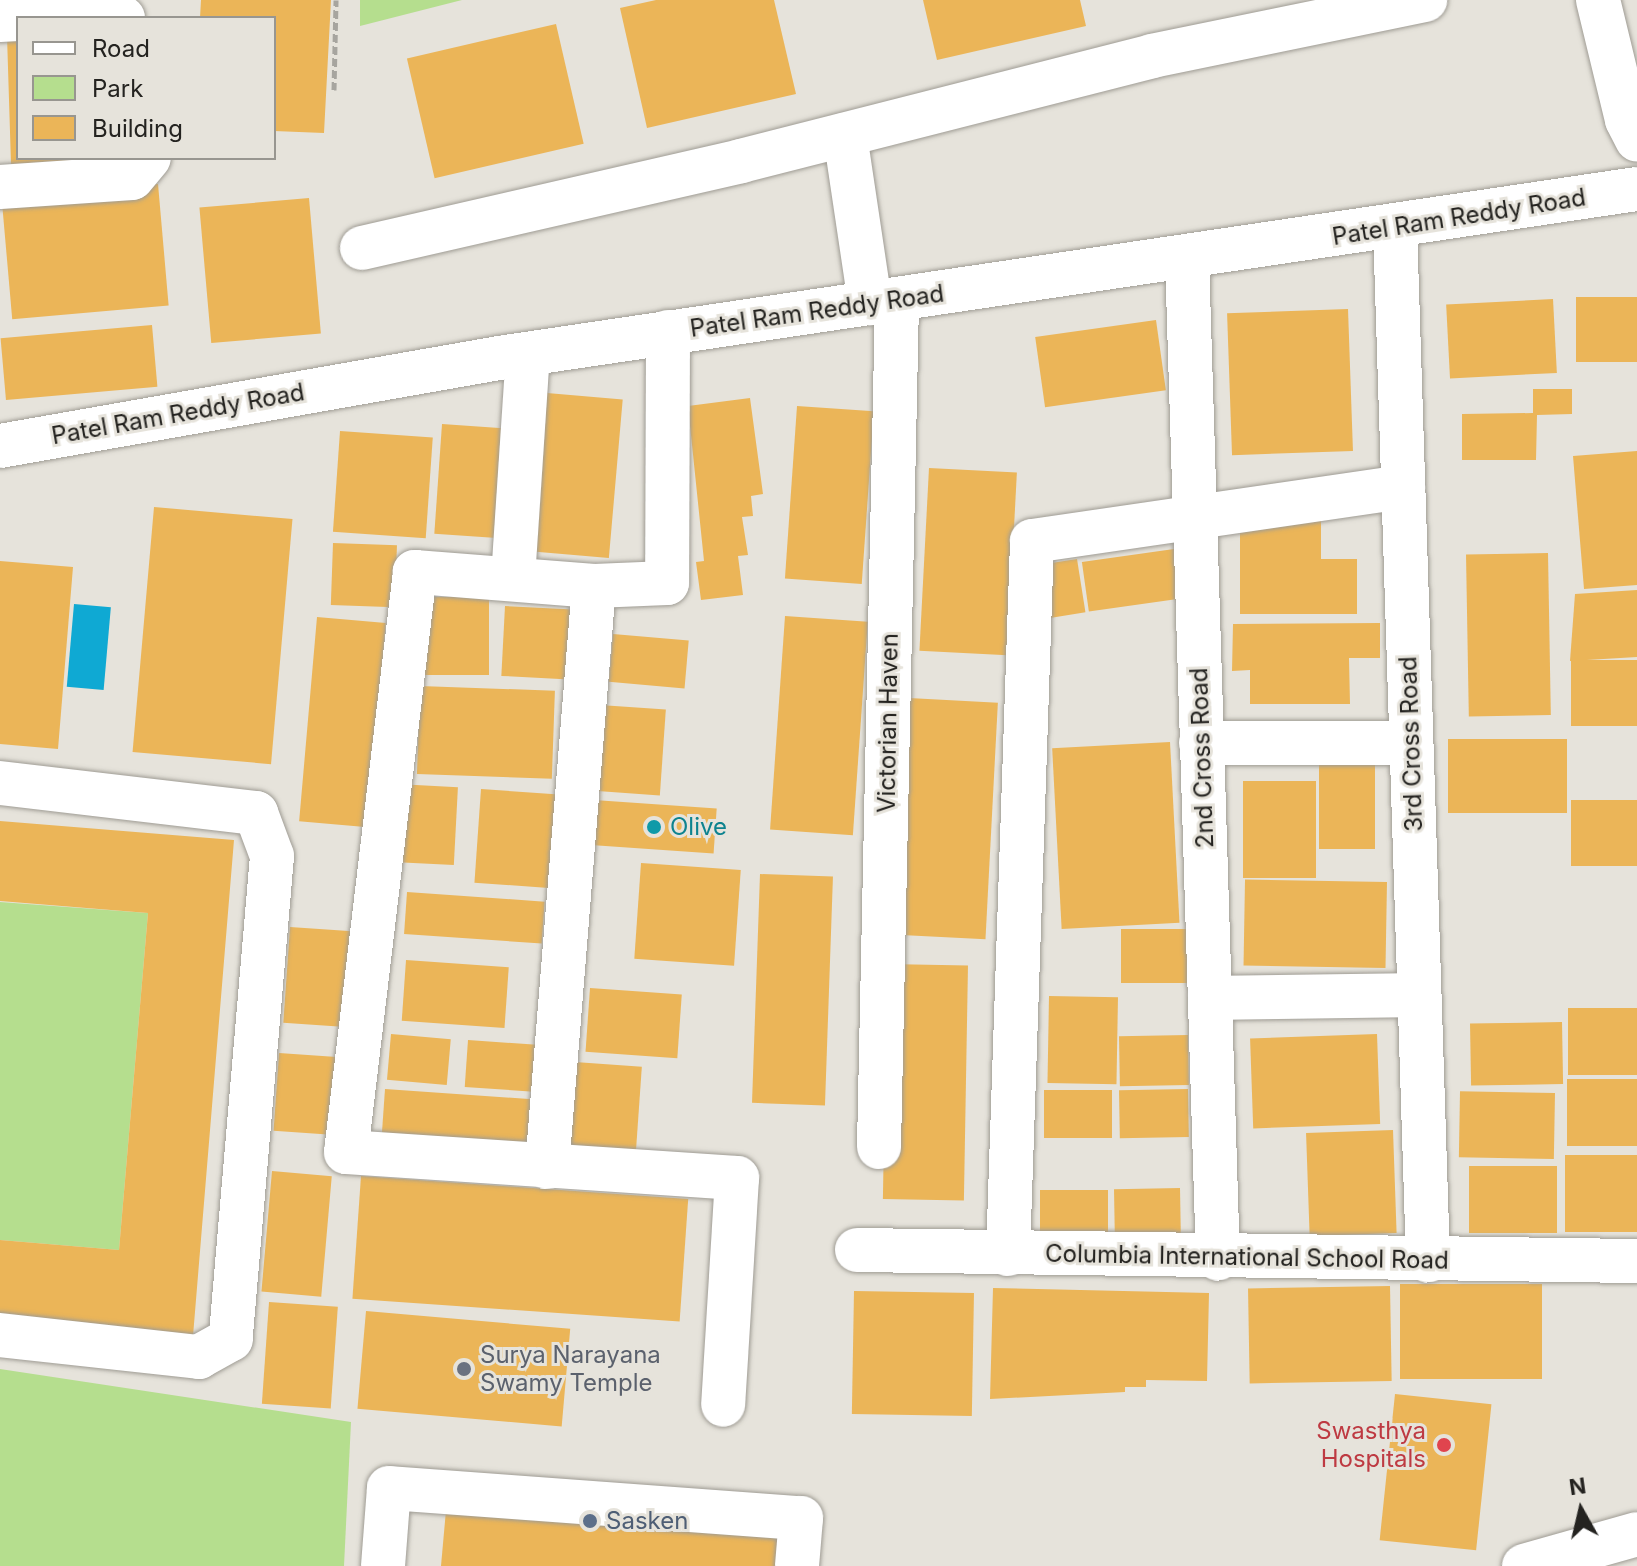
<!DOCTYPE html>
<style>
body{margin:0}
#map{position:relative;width:1637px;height:1566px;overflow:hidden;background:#e6e3db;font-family:Inter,sans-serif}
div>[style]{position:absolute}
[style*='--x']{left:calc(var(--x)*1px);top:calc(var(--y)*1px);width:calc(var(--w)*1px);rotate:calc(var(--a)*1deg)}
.green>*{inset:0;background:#b5de8e}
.water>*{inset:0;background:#0fa9d3;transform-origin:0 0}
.building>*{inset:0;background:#ebb558;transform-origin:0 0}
.path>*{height:5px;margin-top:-2.5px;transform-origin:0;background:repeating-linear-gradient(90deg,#a7a59f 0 8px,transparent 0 12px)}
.roads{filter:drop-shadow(0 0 2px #9f9c94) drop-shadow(0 0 2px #9f9c94)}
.minor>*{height:44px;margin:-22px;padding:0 22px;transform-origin:22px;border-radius:22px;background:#fff}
.dots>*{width:22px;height:22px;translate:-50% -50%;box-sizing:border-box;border:4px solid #e6e3db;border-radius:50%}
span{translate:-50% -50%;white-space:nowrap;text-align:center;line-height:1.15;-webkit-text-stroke:6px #e6e3db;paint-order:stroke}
.street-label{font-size:24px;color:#242320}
.culture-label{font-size:24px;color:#0d838f}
.left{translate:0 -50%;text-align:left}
.worship-label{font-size:24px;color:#5b616d}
.health-label{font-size:24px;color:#be3a42}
.right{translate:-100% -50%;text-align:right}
.service-label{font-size:24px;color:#4e5e75}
.legend{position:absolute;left:16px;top:16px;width:260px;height:144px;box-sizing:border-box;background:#e6e3db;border:2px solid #989690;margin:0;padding:10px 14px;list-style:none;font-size:24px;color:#242320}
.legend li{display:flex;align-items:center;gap:16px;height:40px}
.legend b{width:40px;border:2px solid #989690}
.north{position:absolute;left:1541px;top:1470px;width:80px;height:80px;-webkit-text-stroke:6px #e6e3db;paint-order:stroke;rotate:352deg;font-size:22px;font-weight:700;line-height:32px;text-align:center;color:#242320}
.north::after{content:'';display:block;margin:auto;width:28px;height:36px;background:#242320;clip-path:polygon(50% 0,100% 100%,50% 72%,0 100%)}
</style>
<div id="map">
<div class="green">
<i style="clip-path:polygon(360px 0,462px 0,360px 26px)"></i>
<i style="clip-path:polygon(0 902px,148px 913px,119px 1250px,0 1240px)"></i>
<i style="clip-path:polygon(0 1369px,351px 1422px,344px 1566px,0 1566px)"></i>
</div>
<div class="water">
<i style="left:74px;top:604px;width:37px;height:83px;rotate:5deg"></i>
</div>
<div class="building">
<i style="clip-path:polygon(201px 0,331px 0,324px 133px,274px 131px,274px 18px,200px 18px)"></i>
<i style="clip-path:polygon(656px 0,774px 0,796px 94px,647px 128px,620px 8px)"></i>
<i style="clip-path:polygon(923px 0,1080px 0,1086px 26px,937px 60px)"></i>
<i style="left:556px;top:24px;width:123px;height:153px;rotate:77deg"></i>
<i style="clip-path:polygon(7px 36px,18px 36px,18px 158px,110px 161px,11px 164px)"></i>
<i style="left:158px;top:184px;width:122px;height:157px;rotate:85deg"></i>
<i style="left:309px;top:198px;width:136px;height:110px;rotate:85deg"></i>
<i style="left:1637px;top:297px;width:65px;height:61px;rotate:90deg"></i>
<i style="left:1553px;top:299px;width:74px;height:107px;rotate:87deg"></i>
<i style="left:1348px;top:309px;width:142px;height:121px;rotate:88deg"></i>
<i style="left:1156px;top:320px;width:71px;height:122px;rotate:82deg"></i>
<i style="left:152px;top:325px;width:62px;height:152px;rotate:85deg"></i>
<i style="clip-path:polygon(1533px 389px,1572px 389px,1572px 414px,1537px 415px,1536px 460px,1462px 460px,1462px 414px,1533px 413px)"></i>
<i style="left:547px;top:393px;width:76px;height:159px;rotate:5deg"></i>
<i style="clip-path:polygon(750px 398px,763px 494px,751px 496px,753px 516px,742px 517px,748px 555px,738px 556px,743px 595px,701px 600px,696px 562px,704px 561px,688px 406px)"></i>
<i style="left:797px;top:406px;width:77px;height:173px;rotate:4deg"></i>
<i style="left:442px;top:424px;width:70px;height:110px;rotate:4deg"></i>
<i style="left:340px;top:431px;width:93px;height:101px;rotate:4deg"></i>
<i style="clip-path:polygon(1637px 451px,1637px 585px,1584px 589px,1573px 456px)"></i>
<i style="left:929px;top:468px;width:88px;height:183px;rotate:3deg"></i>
<i style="left:154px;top:507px;width:139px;height:246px;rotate:5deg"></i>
<i style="clip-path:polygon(1240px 521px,1321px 521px,1321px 559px,1357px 559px,1357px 614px,1240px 614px)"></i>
<i style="left:333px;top:543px;width:64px;height:62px;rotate:2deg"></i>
<i style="left:1174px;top:549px;width:50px;height:93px;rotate:82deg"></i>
<i style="left:1548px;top:553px;width:162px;height:82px;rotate:89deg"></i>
<i style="left:1077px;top:559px;width:54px;height:39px;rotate:81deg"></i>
<i style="clip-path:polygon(0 561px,73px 567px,58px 749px,0 744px)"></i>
<i style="clip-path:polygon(1637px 590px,1637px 657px,1570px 661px,1575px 594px)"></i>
<i style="left:417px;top:597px;width:72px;height:78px"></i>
<i style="left:505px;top:606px;width:68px;height:70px;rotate:3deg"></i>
<i style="left:785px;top:616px;width:83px;height:214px;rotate:4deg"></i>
<i style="left:317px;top:617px;width:69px;height:205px;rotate:5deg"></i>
<i style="clip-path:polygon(1380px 623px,1380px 658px,1349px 658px,1350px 704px,1250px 704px,1250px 670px,1232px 671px,1233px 624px)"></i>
<i style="left:613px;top:634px;width:76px;height:48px;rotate:5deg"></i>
<i style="left:1637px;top:660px;width:66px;height:66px;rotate:90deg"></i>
<i style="left:420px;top:686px;width:135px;height:88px;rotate:2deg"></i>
<i style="left:909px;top:698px;width:89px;height:237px;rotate:3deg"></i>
<i style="left:600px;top:705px;width:66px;height:86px;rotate:4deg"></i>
<i style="left:1448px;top:739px;width:119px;height:74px"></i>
<i style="left:1170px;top:742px;width:181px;height:118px;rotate:87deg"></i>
<i style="left:1375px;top:763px;width:86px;height:56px;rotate:90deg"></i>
<i style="left:1243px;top:781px;width:73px;height:97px"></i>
<i style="left:397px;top:784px;width:61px;height:78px;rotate:3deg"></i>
<i style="left:481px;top:789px;width:78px;height:94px;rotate:4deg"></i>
<i style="left:594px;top:800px;width:123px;height:45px;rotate:4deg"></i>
<i style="left:1637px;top:800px;width:66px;height:66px;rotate:90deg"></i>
<i style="clip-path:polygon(0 821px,234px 840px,193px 1336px,0 1320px,0 1240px,119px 1250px,148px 913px,0 901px)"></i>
<i style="left:641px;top:863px;width:100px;height:96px;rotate:4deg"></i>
<i style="left:760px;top:874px;width:73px;height:229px;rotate:2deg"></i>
<i style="left:1387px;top:882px;width:86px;height:142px;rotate:91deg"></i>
<i style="left:407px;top:892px;width:138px;height:42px;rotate:4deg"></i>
<i style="left:290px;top:927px;width:66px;height:96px;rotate:4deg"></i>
<i style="left:1189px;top:929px;width:54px;height:68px;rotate:90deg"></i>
<i style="left:406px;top:960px;width:103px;height:61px;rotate:4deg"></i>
<i style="left:887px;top:964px;width:81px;height:235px;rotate:1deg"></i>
<i style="left:590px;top:988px;width:92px;height:64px;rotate:4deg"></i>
<i style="left:1049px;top:996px;width:69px;height:87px;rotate:1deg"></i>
<i style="left:1637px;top:1008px;width:67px;height:69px;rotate:90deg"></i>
<i style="left:1562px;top:1022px;width:62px;height:92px;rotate:89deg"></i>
<i style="left:391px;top:1034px;width:60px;height:46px;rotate:5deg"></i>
<i style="left:1377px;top:1034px;width:90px;height:127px;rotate:88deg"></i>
<i style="left:1188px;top:1035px;width:50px;height:69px;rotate:89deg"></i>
<i style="left:468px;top:1040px;width:80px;height:47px;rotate:4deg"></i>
<i style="left:279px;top:1053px;width:65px;height:78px;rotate:4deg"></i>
<i style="left:575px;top:1062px;width:67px;height:96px;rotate:4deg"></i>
<i style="left:1637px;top:1079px;width:67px;height:70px;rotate:90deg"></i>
<i style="left:385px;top:1089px;width:158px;height:47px;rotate:4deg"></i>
<i style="left:1188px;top:1089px;width:48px;height:69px;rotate:89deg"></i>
<i style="left:1044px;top:1090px;width:68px;height:48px"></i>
<i style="left:1555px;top:1093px;width:66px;height:95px;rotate:91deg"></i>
<i style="left:1393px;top:1130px;width:103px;height:87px;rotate:88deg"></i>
<i style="left:1637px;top:1155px;width:77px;height:72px;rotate:90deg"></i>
<i style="left:1469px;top:1166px;width:88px;height:67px"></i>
<i style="left:272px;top:1171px;width:60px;height:121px;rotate:5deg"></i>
<i style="left:361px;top:1176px;width:328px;height:123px;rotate:4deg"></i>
<i style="left:1180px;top:1188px;width:54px;height:66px;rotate:89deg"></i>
<i style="left:1040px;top:1190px;width:68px;height:55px"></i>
<i style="left:1542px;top:1284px;width:95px;height:142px;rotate:90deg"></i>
<i style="left:1390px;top:1286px;width:95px;height:142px;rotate:89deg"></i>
<i style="clip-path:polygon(993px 1288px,1209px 1293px,1207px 1381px,1146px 1380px,1146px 1387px,1125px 1387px,1125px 1392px,990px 1399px)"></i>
<i style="left:854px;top:1291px;width:120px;height:123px;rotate:1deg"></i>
<i style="left:269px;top:1302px;width:69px;height:102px;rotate:4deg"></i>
<i style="left:366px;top:1311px;width:205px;height:98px;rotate:5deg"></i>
<i style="left:1395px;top:1394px;width:97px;height:147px;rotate:6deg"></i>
<i style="clip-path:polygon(447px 1499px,785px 1524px,782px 1566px,441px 1566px)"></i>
</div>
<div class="path">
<i style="--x:334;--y:90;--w:90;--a:-88.7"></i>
</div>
<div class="roads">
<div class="minor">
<i style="--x:1598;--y:0;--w:123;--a:76.4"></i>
<i style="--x:1627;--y:120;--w:22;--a:63"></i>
<i style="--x:41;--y:18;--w:82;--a:0"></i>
<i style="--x:0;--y:20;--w:18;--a:-3"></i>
<i style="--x:845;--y:135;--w:170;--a:81.5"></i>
<i style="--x:0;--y:187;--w:132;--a:-3.9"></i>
<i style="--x:132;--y:178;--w:26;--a:-50"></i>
<i style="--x:1395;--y:227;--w:1034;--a:88.17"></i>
<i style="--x:362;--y:248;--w:389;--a:-12.9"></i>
<i style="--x:741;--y:161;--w:424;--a:-14.3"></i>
<i style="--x:1152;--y:56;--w:279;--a:-11.6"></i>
<i style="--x:1187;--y:258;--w:1001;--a:88.23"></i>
<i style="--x:668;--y:332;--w:251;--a:90.2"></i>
<i style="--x:667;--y:583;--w:73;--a:177.6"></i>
<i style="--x:594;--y:586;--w:180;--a:-175.5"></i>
<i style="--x:415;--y:572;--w:584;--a:96.78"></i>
<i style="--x:346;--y:1152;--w:392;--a:3.8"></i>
<i style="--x:737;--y:1178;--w:227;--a:93.5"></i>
<i style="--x:0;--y:446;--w:507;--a:-10"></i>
<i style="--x:499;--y:358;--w:1150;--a:-8.45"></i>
<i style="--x:513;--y:578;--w:224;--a:-86.2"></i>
<i style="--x:1201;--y:743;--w:210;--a:0"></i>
<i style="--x:0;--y:783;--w:258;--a:6.7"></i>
<i style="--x:256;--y:813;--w:46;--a:69.6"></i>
<i style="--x:272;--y:856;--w:485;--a:94.9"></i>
<i style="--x:231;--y:1339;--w:37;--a:151"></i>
<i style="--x:199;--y:1357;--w:200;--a:-173.7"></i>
<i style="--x:1210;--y:998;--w:209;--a:-0.8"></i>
<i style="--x:879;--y:1147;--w:848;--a:-88.78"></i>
<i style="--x:547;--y:1167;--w:583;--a:-85.38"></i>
<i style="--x:857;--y:1250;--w:780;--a:0.81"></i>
<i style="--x:1008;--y:1254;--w:713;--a:-88.07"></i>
<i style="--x:1032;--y:541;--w:375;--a:-8.3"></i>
<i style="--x:383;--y:1566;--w:78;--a:-85.6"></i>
<i style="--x:389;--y:1488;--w:413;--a:4.2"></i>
<i style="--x:801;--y:1518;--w:48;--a:94.8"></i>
<i style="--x:1524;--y:1566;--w:117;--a:-15.8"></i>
</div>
</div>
<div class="dots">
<i style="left:654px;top:827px;background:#0f9aa8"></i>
<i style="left:464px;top:1369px;background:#6b7280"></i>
<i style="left:1444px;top:1445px;background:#e0444e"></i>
<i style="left:590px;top:1521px;background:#5c6f8a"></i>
</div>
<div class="street-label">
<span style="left:1459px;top:217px;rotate:-9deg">Patel Ram Reddy Road</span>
<span style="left:817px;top:311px;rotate:-8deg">Patel Ram Reddy Road</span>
<span style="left:178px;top:414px;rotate:-10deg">Patel Ram Reddy Road</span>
<span style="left:888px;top:723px;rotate:-89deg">Victorian Haven</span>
<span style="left:1411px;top:744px;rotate:-92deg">3rd Cross Road</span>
<span style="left:1202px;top:758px;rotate:-92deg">2nd Cross Road</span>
<span style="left:1247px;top:1257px;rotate:1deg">Columbia International School Road</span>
</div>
<div class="culture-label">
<span class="left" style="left:670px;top:827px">Olive</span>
</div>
<div class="worship-label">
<span class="left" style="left:480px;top:1369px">Surya Narayana<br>Swamy Temple</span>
</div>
<div class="health-label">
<span class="right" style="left:1426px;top:1445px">Swasthya<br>Hospitals</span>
</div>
<div class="service-label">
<span class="left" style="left:606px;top:1521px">Sasken</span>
</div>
<ul class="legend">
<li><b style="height:10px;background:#fff"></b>Road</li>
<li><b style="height:22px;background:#b5de8e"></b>Park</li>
<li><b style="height:22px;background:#ebb558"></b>Building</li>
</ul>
<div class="north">N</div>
</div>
